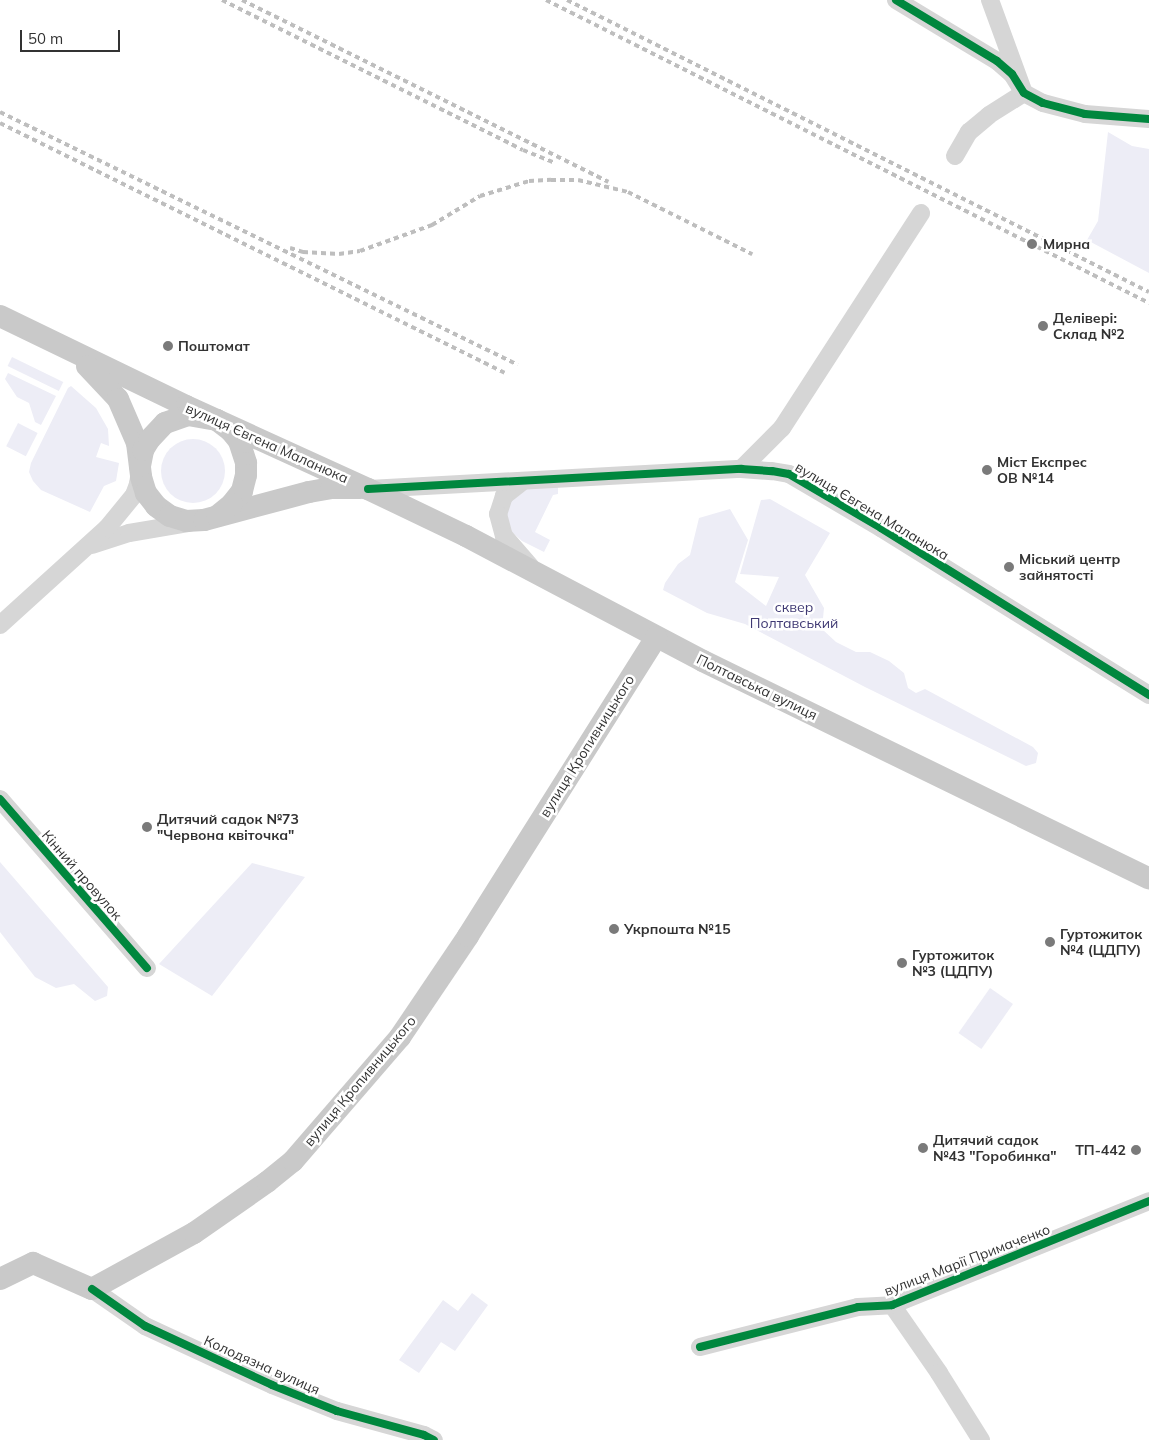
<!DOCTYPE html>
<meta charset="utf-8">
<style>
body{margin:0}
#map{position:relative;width:1149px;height:1440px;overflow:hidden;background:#fff;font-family:Mulish,sans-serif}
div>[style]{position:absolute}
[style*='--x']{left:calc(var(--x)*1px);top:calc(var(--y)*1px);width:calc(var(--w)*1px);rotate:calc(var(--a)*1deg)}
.green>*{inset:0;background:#ededf6;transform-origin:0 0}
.round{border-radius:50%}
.minor>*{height:18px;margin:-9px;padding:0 9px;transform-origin:9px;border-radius:9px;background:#d6d6d6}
.major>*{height:22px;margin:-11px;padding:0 11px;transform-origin:11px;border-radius:11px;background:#c9c9c9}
.rail>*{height:4px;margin-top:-2px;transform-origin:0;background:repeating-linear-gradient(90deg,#bebebe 0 5px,transparent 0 9px)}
.cycleway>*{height:8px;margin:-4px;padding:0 4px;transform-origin:4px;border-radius:4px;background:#00873e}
.dots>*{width:14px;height:14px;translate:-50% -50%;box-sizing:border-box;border:2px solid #fff;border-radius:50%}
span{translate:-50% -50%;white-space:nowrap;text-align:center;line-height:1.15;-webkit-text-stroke:5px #fff;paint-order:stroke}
.poi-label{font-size:14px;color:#323232;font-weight:700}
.left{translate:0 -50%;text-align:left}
.right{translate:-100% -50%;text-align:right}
.street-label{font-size:14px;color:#323232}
.park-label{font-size:14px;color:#3f3973}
.scale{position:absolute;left:20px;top:30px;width:100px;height:22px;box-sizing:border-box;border:2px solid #323232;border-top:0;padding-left:6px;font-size:15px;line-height:18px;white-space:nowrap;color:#323232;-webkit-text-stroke:4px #fff;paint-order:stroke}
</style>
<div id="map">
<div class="green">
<i style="clip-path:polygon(1108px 132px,1132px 146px,1149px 149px,1149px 273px,1087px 240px,1098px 221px)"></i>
<i style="left:12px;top:357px;width:57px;height:10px;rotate:26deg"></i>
<i style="clip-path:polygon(8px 373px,56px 396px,41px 425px,35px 422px,29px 403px,17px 397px,5px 379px)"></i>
<i style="clip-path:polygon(71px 386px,96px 408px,108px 429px,109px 446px,101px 443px,96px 457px,119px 463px,116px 481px,104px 486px,90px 512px,41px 490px,33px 481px,29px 472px,31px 463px,68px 388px)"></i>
<i style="left:18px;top:423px;width:22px;height:26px;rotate:27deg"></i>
<i class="round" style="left:161px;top:439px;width:64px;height:64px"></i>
<i style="clip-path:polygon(558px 485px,558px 494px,553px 495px,535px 532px,550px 540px,544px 552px,522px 541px,512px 532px,506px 519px,507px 501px,523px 488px)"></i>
<i style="clip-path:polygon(770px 499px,830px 533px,805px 575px,824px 608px,822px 629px,836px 642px,856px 652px,870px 652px,889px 661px,904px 673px,908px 688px,916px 693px,925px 689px,1033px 747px,1038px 753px,1036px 763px,1026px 766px,865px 687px,745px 624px,707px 613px,663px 590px,665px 583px,678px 564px,690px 555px,699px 518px,730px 509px,748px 540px,735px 582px,766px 606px,779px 577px,740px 574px,761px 500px)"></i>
<i style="clip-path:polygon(0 862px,108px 987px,107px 996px,95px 1001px,74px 984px,56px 988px,35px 977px,0 932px)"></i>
<i style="clip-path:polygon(252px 863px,305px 877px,212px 996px,159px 964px)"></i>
<i style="left:990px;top:988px;width:28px;height:55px;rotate:35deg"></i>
<i style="clip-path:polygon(472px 1293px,488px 1305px,455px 1351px,441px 1342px,419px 1373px,399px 1360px,443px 1300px,458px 1311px)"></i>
</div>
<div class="minor">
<i style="--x:896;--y:0;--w:118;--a:31.1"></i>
<i style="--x:997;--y:61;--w:20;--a:41"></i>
<i style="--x:1012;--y:74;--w:22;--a:58"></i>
<i style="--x:1024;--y:93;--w:21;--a:28"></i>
<i style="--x:1043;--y:103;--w:43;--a:14.7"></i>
<i style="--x:1085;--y:114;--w:64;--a:4.5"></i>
<i style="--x:955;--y:156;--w:28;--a:-60"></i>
<i style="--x:969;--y:132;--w:26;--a:-40"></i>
<i style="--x:989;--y:115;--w:41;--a:-32.2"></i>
<i style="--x:1024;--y:93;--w:99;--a:-110.1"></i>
<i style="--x:741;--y:469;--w:58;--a:-45"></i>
<i style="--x:782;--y:428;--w:256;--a:-57.1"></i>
<i style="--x:522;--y:482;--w:23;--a:142"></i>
<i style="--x:504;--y:496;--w:19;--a:108"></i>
<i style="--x:498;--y:514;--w:23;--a:75"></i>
<i style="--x:504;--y:536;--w:40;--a:49"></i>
<i style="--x:369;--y:489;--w:373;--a:-3.1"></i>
<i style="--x:741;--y:469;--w:31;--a:4"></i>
<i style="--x:772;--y:471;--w:17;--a:10"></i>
<i style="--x:789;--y:474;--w:107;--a:30.4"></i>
<i style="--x:881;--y:528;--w:316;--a:31.9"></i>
<i style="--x:92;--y:545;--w:39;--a:-18"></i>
<i style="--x:129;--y:533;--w:61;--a:-9.5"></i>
<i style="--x:0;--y:625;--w:144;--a:-42.2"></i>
<i style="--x:107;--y:528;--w:43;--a:-50.7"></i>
<i style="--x:134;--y:495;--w:12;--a:-70"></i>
<i style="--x:138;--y:484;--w:13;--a:-81"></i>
<i style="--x:0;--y:799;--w:224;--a:49"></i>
<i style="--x:92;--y:1289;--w:65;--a:34.9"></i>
<i style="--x:145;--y:1326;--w:140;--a:24.9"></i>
<i style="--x:272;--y:1385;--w:70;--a:21.8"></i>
<i style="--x:337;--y:1411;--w:90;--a:15.4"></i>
<i style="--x:424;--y:1435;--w:11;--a:27"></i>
<i style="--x:892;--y:1305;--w:83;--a:55.3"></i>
<i style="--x:939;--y:1373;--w:79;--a:57.9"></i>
<i style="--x:700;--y:1347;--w:163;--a:-14.2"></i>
<i style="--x:858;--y:1307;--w:34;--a:-3"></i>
<i style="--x:892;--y:1305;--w:277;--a:-22"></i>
</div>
<div class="major">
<i style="--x:0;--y:316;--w:207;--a:25.8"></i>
<i style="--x:186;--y:406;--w:200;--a:24.5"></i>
<i style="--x:368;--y:489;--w:109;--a:25.6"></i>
<i style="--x:466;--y:536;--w:268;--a:27.8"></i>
<i style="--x:703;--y:661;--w:496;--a:26"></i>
<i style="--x:87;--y:366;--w:45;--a:46.8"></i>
<i style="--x:118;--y:399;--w:48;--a:66.6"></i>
<i style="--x:137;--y:443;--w:34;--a:83"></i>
<i style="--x:141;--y:477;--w:17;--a:73"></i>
<i style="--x:146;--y:493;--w:16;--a:52"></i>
<i style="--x:156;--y:506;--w:17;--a:36"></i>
<i style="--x:170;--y:516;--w:17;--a:17"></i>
<i style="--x:186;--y:521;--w:18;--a:-3"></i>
<i style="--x:204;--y:520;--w:109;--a:-14.9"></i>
<i style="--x:309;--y:492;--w:22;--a:-10"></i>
<i style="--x:331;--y:488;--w:29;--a:0"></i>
<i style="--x:140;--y:466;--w:16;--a:-79"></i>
<i style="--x:143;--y:450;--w:12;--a:-59"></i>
<i style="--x:149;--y:440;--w:23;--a:-47"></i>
<i style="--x:165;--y:423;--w:24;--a:-19"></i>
<i style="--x:188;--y:415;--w:29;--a:10"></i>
<i style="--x:217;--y:420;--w:18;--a:38"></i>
<i style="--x:231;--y:431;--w:13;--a:51"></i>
<i style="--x:239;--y:441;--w:23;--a:72"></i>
<i style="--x:246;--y:463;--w:12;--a:90"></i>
<i style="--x:246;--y:475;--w:16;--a:104"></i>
<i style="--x:242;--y:491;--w:16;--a:128"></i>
<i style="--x:232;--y:504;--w:19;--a:141"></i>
<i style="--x:0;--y:1279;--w:37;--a:-26"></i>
<i style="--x:33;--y:1263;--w:64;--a:23.8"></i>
<i style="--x:92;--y:1289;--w:116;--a:-28.8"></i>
<i style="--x:194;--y:1233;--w:89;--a:-34.9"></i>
<i style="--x:267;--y:1182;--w:33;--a:-39"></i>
<i style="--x:293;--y:1161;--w:164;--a:-49.2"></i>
<i style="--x:400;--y:1037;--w:122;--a:-56"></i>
<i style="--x:468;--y:936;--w:353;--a:-57.8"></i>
</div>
<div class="rail">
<i style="--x:222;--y:0;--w:336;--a:26.5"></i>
<i style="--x:523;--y:150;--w:35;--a:22"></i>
<i style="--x:242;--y:0;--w:409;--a:26.4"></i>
<i style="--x:546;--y:0;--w:675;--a:26.68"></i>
<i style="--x:567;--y:0;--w:651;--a:26.64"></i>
<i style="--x:0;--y:112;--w:576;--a:26.03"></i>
<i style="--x:0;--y:123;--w:563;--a:26.34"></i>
<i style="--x:290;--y:248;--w:14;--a:17"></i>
<i style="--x:303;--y:252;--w:36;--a:3"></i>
<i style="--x:339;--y:254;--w:21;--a:-8"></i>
<i style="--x:360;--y:251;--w:77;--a:-19.9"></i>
<i style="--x:432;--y:225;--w:56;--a:-31.1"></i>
<i style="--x:480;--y:196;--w:51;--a:-17"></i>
<i style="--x:529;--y:181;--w:22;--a:-3"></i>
<i style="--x:551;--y:180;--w:27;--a:0"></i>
<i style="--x:578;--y:180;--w:51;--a:13.5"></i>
<i style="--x:628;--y:192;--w:139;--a:26.6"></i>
</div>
<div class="cycleway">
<i style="--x:896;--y:0;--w:118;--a:31.1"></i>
<i style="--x:997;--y:61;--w:20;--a:41"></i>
<i style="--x:1012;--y:74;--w:22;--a:58"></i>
<i style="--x:1024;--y:93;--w:21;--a:28"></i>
<i style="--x:1043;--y:103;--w:43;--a:14.7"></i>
<i style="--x:1085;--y:114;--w:64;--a:4.5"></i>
<i style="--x:368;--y:489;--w:374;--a:-3.1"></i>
<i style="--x:741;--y:469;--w:31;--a:4"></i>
<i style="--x:772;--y:471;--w:17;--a:10"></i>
<i style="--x:789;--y:474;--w:107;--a:30.4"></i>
<i style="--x:881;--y:528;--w:316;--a:31.9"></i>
<i style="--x:0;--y:799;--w:224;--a:49"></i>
<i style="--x:92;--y:1289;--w:65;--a:34.9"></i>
<i style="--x:145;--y:1326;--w:140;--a:24.9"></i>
<i style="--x:272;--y:1385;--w:70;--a:21.8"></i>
<i style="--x:337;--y:1411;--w:90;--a:15.4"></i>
<i style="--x:424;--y:1435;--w:11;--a:27"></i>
<i style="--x:700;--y:1347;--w:163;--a:-14.2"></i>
<i style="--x:858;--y:1307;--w:34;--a:-3"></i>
<i style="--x:892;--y:1305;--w:277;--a:-22"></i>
</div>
<div class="dots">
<i style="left:1032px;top:244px;background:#7a7a7a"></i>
<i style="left:1043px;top:326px;background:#7a7a7a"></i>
<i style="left:168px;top:346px;background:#7a7a7a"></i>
<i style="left:987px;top:470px;background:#7a7a7a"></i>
<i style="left:1009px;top:567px;background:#7a7a7a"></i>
<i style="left:147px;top:827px;background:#7a7a7a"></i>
<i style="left:614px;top:929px;background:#7a7a7a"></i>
<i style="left:1050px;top:942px;background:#7a7a7a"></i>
<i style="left:902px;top:963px;background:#7a7a7a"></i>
<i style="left:923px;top:1148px;background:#7a7a7a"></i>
<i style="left:1136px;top:1150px;background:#7a7a7a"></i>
</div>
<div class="poi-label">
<span class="left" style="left:1043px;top:244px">Мирна</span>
<span class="left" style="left:1053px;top:326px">Делівері:<br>Склад №2</span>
<span class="left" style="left:178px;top:346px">Поштомат</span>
<span class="left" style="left:997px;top:470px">Міст Експрес<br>ОВ №14</span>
<span class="left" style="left:1019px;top:567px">Міський центр<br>зайнятості</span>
<span class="left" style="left:157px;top:827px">Дитячий садок №73<br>"Червона квіточка"</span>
<span class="left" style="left:624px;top:929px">Укрпошта №15</span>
<span class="left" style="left:1060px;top:942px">Гуртожиток<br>№4 (ЦДПУ)</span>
<span class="left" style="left:912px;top:963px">Гуртожиток<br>№3 (ЦДПУ)</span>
<span class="left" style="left:933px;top:1148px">Дитячий садок<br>№43 "Горобинка"</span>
<span class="right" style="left:1126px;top:1150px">ТП-442</span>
</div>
<div class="street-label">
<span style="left:267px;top:443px;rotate:24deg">вулиця Євгена Маланюка</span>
<span style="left:872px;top:511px;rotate:31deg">вулиця Євгена Маланюка</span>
<span style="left:757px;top:687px;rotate:26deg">Полтавська вулиця</span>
<span style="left:587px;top:746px;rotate:-58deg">вулиця Кропивницького</span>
<span style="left:82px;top:875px;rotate:49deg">Кінний провулок</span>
<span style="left:360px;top:1081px;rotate:-50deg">вулиця Кропивницького</span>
<span style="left:967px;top:1260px;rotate:-21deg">вулиця Марії Примаченко</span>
<span style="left:262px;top:1365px;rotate:24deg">Колодязна вулиця</span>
</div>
<div class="park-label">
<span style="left:794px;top:615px">сквер<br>Полтавський</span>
</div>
<div class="scale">50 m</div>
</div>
